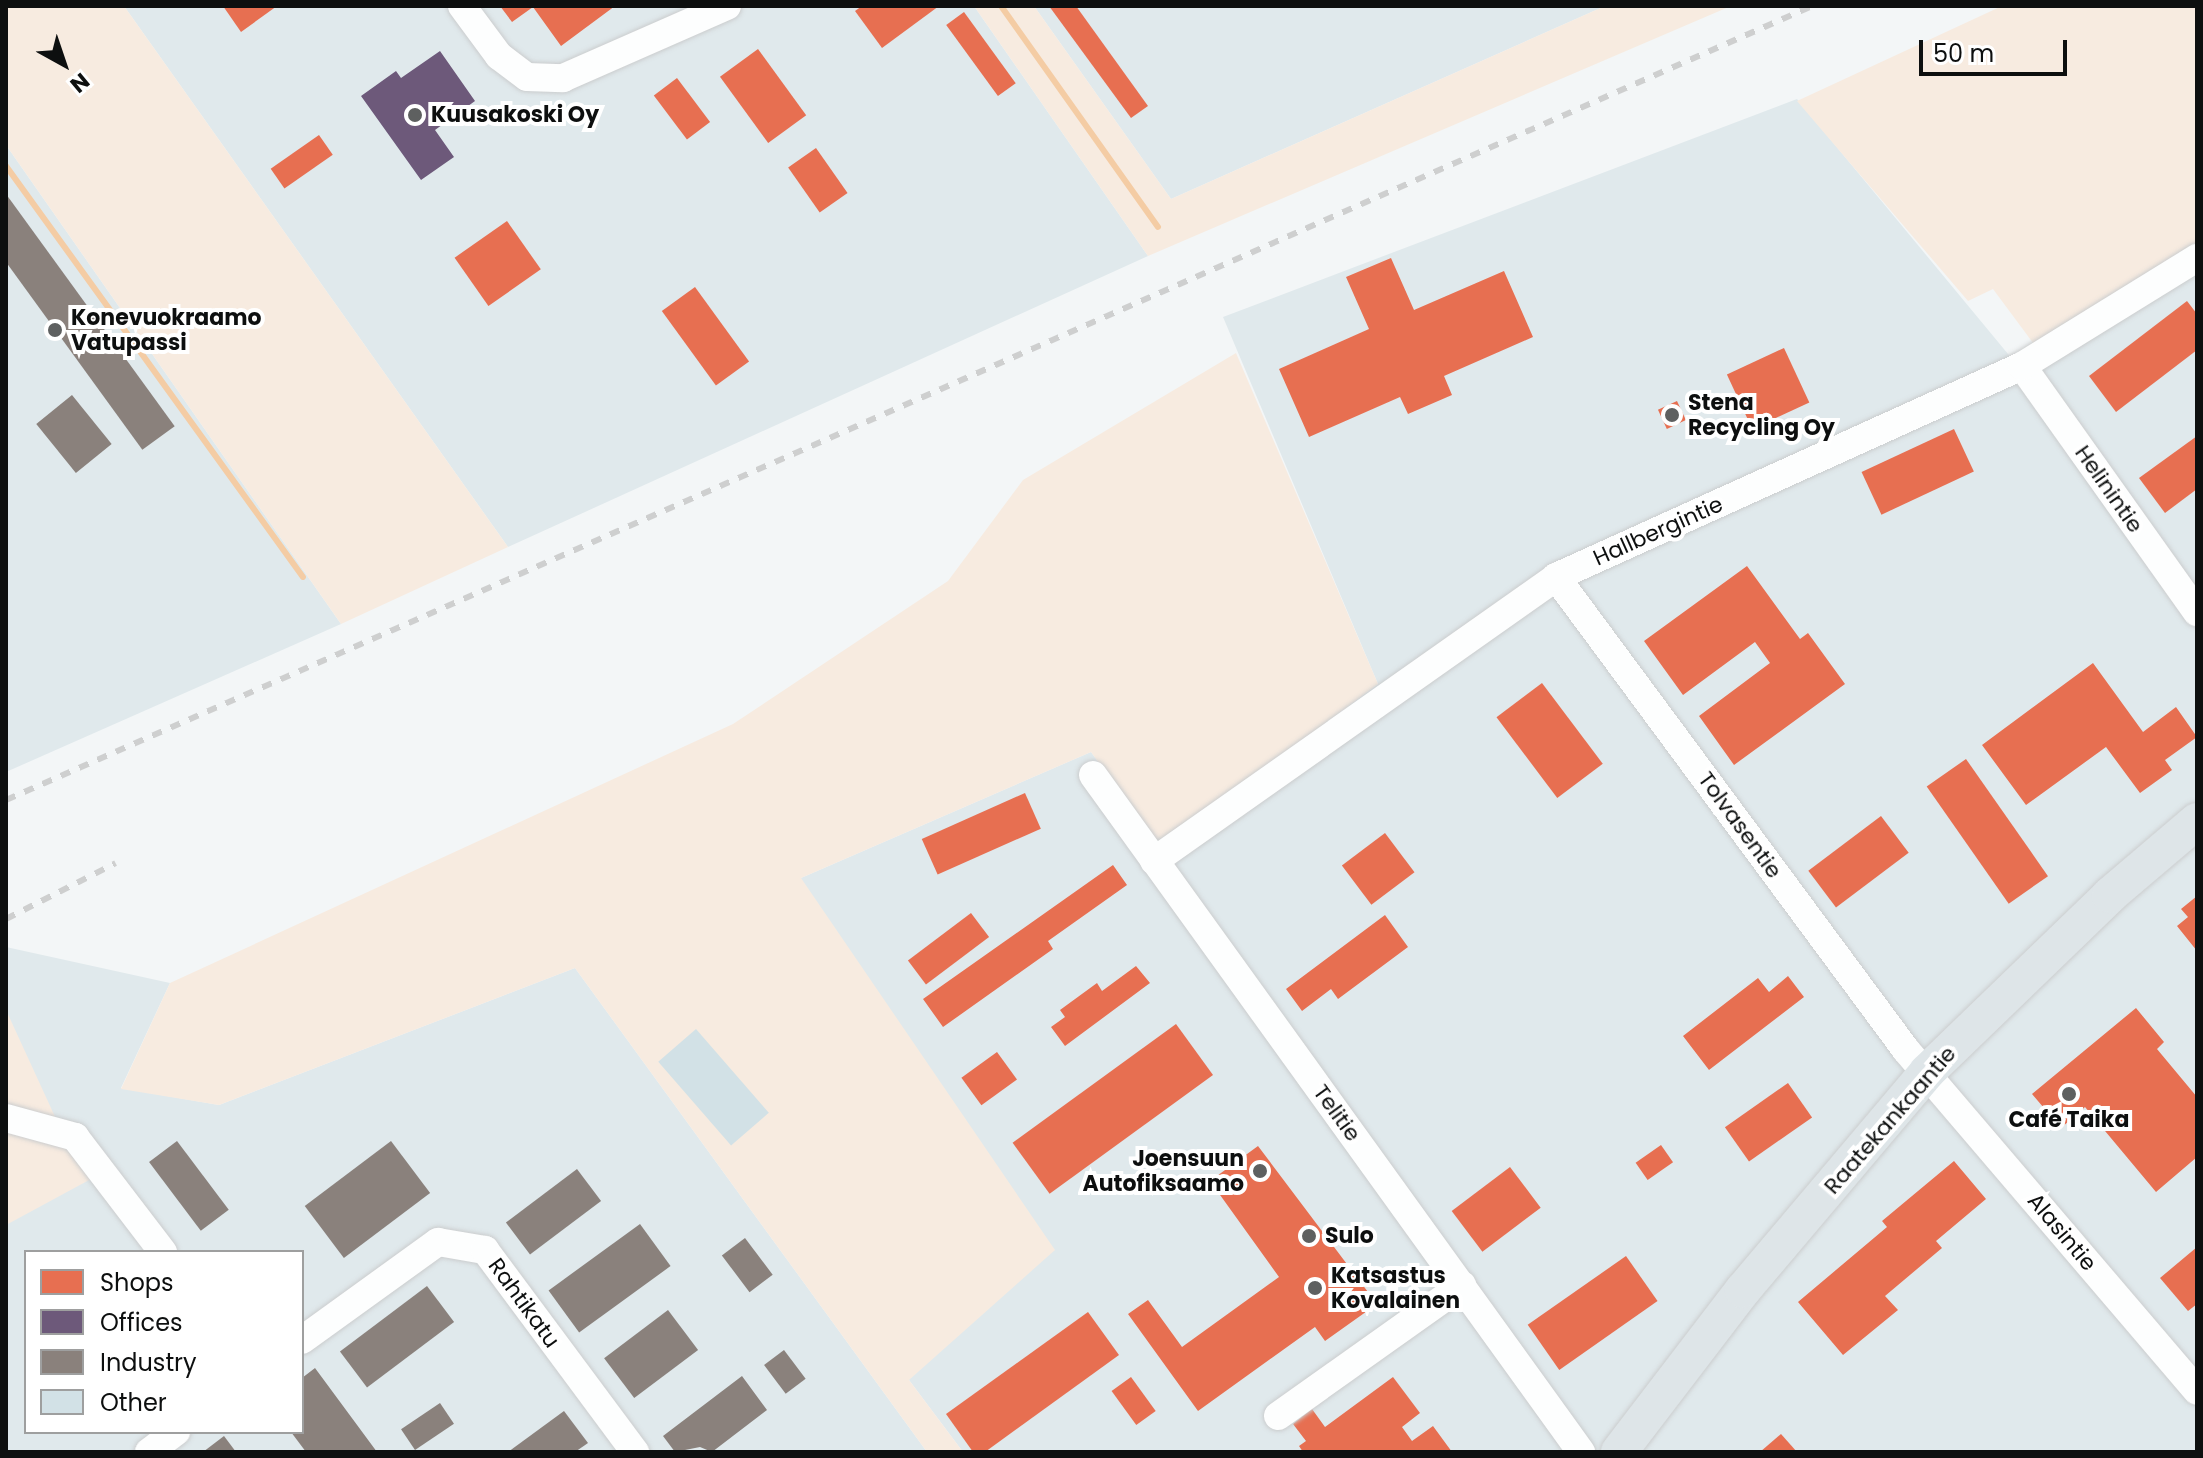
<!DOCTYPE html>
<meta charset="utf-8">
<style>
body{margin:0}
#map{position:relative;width:2203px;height:1458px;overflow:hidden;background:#f3f6f7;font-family:Poppins,sans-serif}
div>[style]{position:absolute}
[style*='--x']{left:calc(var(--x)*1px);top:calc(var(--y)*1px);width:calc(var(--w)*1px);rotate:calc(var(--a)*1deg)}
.built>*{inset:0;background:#e0e9ec}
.green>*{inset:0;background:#f7ebe0}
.shops>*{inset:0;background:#e76f51;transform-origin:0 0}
.offices>*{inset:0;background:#6d597a}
.industry>*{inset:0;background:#8a817c;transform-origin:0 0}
.stream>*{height:6px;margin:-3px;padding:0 3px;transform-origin:3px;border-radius:3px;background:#f4cca4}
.building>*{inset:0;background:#d2e1e6;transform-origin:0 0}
.roads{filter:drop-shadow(0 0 2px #cbcdce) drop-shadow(0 0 2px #cbcdce)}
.minor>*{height:28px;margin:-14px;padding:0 14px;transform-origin:14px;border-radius:14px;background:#fdfefe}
.major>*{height:36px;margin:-18px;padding:0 18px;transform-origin:18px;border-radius:18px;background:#dee5e8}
.rail>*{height:6px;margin-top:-3px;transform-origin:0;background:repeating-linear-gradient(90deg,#cecfcf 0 10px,transparent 0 20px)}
.dots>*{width:22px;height:22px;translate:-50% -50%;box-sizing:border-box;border:4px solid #fff;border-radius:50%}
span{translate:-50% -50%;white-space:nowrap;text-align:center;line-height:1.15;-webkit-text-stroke:8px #fff;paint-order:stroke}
.poi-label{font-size:22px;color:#0d0f0f;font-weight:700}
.left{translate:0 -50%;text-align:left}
.right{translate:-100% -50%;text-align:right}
.street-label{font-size:22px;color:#0d0f0f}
.frame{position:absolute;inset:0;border:8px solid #0d0f0f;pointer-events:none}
.legend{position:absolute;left:24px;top:1250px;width:280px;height:184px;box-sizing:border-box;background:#fff;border:2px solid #9e9f9f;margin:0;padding:10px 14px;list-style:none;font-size:24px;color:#0d0f0f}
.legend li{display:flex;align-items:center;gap:16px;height:40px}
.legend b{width:40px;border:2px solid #9e9f9f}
.north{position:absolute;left:24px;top:24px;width:80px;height:80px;-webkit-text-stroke:6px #fff;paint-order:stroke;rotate:140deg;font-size:22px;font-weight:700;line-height:32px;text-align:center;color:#0d0f0f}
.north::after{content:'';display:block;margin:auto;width:28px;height:36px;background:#0d0f0f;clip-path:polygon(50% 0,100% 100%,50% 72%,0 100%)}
.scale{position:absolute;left:1919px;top:40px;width:148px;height:36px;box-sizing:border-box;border:4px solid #0d0f0f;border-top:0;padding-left:10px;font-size:24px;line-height:28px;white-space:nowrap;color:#0d0f0f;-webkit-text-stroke:6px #fff;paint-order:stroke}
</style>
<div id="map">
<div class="built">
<i style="clip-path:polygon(124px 6px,974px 6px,1148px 256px,508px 547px)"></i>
<i style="clip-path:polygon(1034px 6px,1605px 6px,1171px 199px)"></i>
<i style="clip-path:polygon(1797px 99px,2013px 360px,2197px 250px,2197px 1452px,963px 1452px,909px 1380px,801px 878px,1091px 752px,1160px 846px,1378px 684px,1223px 317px)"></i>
<i style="clip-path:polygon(6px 145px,341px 624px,6px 772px)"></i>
<i style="clip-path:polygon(evenodd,6px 947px,170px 983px,121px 1088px,219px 1105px,575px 968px,927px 1452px,6px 1452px,6px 947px,26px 1252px,302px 1252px,302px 1432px,26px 1432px,26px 1252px)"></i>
</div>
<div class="green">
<i style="clip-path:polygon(6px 6px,124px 6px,508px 547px,341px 624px,6px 145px)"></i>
<i style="clip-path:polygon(974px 6px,1034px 6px,1171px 199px,1605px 6px,1731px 6px,1148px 256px)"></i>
<i style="clip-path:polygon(2002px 6px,2197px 6px,2197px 250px,2036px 347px,1993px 289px,1968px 301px,1797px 101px)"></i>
<i style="clip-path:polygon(1236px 353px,1378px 684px,1160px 847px,1091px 752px,801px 878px,1055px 1250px,909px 1380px,963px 1452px,927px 1452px,575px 968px,219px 1105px,121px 1089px,170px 983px,733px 724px,948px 581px,1023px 480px)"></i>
<i style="clip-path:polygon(6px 1010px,57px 1121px,91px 1179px,6px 1225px)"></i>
</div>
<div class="shops">
<i style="clip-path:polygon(223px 6px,277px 6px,241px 32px)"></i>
<i style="clip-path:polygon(500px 6px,615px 6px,561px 46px,533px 7px,512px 22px)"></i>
<i style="clip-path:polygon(862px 6px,939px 6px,882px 48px,855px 11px)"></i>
<i style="clip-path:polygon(1049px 6px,1076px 6px,1148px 106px,1131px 118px)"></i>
<i style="left:964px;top:12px;width:88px;height:22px;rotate:54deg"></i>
<i style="left:758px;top:49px;width:82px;height:47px;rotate:54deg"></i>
<i style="left:677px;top:78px;width:55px;height:29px;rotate:53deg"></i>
<i style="left:319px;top:135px;width:24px;height:59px;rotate:55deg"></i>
<i style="left:816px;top:148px;width:55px;height:34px;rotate:55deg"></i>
<i style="left:507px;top:221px;width:59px;height:64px;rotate:55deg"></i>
<i style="clip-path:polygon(1391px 258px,1414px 310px,1504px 271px,1533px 337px,1444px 376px,1452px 395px,1408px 414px,1400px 397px,1309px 437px,1279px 369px,1369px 329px,1346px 277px)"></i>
<i style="left:695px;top:287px;width:92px;height:41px;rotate:54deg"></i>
<i style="clip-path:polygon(2187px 301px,2197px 314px,2197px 350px,2116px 412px,2089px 376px)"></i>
<i style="left:1784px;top:348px;width:60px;height:63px;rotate:65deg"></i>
<i style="left:1677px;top:401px;width:21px;height:21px;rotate:65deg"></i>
<i style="left:1954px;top:429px;width:47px;height:102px;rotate:65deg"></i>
<i style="clip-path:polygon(2197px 436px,2197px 489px,2165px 513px,2139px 478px)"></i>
<i style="clip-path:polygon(1747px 566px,1800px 639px,1808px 633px,1845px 684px,1734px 765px,1699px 716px,1770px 663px,1755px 642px,1683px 695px,1644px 641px)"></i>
<i style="clip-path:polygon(2093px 663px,2143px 732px,2176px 707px,2197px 737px,2165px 760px,2172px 770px,2140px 793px,2106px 747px,2026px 805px,1982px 745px)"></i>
<i style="left:1542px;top:683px;width:101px;height:57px;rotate:53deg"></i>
<i style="left:1966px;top:759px;width:143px;height:48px;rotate:55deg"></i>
<i style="left:1025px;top:793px;width:39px;height:113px;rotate:66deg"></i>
<i style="left:1881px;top:816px;width:46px;height:91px;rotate:53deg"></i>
<i style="left:1385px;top:833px;width:49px;height:54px;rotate:53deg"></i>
<i style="clip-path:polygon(1113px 865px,1127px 885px,1048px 941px,1053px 949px,943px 1027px,923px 999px)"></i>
<i style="clip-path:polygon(2197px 896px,2197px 951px,2177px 926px,2188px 917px,2181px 909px)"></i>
<i style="left:971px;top:913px;width:30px;height:79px;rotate:53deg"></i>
<i style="clip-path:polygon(1385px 915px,1408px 947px,1338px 999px,1331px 989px,1302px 1011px,1286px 989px)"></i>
<i style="clip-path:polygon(1136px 966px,1150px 983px,1065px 1046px,1051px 1027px,1065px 1017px,1060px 1010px,1097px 983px,1102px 991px)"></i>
<i style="clip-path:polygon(1788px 976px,1804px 997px,1709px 1070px,1683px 1036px,1758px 978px,1769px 992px)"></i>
<i style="clip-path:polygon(2136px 1008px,2164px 1042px,2157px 1049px,2197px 1097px,2197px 1157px,2156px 1192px,2085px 1107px,2061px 1128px,2032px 1094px)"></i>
<i style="left:1176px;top:1024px;width:63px;height:202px;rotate:54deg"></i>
<i style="left:997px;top:1052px;width:34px;height:44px;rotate:54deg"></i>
<i style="left:1788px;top:1083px;width:42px;height:77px;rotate:55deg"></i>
<i style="left:1661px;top:1145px;width:21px;height:31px;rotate:55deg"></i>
<i style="clip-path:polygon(1258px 1146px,1377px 1304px,1325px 1341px,1315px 1327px,1198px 1411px,1128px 1314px,1148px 1300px,1182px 1347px,1279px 1277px,1210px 1181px)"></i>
<i style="clip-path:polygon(1954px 1161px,1986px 1199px,1936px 1241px,1942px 1248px,1885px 1296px,1898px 1310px,1843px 1355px,1798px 1302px,1887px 1227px,1882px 1221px)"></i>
<i style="left:1510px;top:1167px;width:51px;height:73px;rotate:53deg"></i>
<i style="clip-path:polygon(2197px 1247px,2197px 1304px,2188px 1311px,2160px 1278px)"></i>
<i style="left:1626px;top:1256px;width:55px;height:120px;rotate:55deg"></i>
<i style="clip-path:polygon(1088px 1312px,1119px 1355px,985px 1452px,973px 1452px,946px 1414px)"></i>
<i style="left:1131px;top:1377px;width:42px;height:24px;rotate:54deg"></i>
<i style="clip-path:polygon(1393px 1377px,1420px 1413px,1402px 1427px,1412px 1441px,1433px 1426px,1452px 1452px,1303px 1452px,1299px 1446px,1306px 1441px,1293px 1424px,1312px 1409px,1325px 1427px)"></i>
<i style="clip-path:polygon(1781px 1434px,1797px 1452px,1760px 1452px)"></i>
</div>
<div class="offices">
<i style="clip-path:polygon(440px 51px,475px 101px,435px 130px,454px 157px,421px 180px,361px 96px,396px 71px,401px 78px)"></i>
</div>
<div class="industry">
<i style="left:6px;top:194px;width:287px;height:40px;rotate:54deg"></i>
<i style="left:72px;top:395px;width:63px;height:46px;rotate:51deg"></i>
<i style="left:177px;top:1141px;width:86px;height:35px;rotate:53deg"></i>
<i style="left:391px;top:1141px;width:65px;height:108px;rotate:53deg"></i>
<i style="left:577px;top:1169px;width:40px;height:89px;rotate:53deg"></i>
<i style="left:640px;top:1224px;width:52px;height:113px;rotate:54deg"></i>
<i style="left:745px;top:1238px;width:46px;height:29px;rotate:53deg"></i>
<i style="left:427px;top:1286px;width:45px;height:109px;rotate:53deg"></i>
<i style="left:668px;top:1310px;width:50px;height:80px;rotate:53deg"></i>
<i style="left:784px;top:1350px;width:36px;height:25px;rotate:53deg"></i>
<i style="clip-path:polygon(315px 1368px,377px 1452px,306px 1452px,291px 1432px,302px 1432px,302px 1378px)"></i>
<i style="clip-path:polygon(742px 1376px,767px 1410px,712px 1452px,700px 1447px,675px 1452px,663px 1436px)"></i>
<i style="left:440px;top:1403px;width:25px;height:47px;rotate:56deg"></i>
<i style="clip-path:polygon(564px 1411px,588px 1443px,575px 1452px,508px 1452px)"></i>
<i style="clip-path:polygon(224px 1436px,236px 1452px,203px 1452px)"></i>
</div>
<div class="stream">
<i style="--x:1001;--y:6;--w:271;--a:54.6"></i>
<i style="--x:6;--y:166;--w:507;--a:54.15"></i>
</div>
<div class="building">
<i style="left:696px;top:1029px;width:111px;height:50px;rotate:49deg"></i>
</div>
<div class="roads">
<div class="minor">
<i style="--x:462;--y:6;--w:62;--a:53.5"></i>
<i style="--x:499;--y:56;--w:35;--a:37"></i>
<i style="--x:527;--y:77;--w:36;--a:2"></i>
<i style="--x:563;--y:78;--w:179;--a:-23.7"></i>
<i style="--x:2022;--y:366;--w:302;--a:54.6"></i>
<i style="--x:1556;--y:577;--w:588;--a:53.5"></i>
<i style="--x:1906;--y:1050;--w:448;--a:49.5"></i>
<i style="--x:1093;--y:775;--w:835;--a:54.21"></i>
<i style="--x:1154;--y:861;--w:492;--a:-35.2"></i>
<i style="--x:1556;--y:577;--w:512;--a:-24.36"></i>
<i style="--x:2022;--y:366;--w:206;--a:-31.7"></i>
<i style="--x:6;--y:1118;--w:72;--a:15.4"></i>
<i style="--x:75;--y:1137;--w:145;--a:52.6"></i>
<i style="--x:302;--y:1340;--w:168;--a:-35.8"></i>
<i style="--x:438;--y:1242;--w:48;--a:9.7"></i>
<i style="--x:485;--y:1250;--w:252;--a:53.4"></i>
<i style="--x:1278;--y:1416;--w:226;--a:-35.4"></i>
<i style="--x:149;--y:1452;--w:34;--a:-37"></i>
</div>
<div class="major">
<i style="--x:1619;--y:1452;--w:204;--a:-52.6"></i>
<i style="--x:1743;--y:1290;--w:285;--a:-49.8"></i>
<i style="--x:1927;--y:1072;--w:255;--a:-44"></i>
<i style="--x:2110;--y:895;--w:114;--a:-40.4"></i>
</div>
</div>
<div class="rail">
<i style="--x:6;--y:800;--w:1973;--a:-23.73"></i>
<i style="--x:6;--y:919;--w:123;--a:-27"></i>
</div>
<div class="dots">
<i style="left:415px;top:115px;background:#5e6060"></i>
<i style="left:55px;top:330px;background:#5e6060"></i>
<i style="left:1672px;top:415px;background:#5e6060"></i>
<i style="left:2069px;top:1094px;background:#5e6060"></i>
<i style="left:1260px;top:1171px;background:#5e6060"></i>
<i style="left:1309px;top:1236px;background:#5e6060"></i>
<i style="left:1315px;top:1288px;background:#5e6060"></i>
</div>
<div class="poi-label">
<span class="left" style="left:431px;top:115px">Kuusakoski Oy</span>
<span class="left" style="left:71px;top:330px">Konevuokraamo<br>Vatupassi</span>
<span class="left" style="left:1688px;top:415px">Stena<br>Recycling Oy</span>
<span style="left:2069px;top:1120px">Café Taika</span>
<span class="right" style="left:1244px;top:1171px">Joensuun<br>Autofiksaamo</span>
<span class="left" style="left:1325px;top:1236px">Sulo</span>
<span class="left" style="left:1331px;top:1288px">Katsastus<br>Kovalainen</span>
</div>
<div class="street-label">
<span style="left:2109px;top:489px;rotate:55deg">Helinintie</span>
<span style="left:1658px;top:531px;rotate:-24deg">Hallbergintie</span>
<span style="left:1740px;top:825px;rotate:54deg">Tolvasentie</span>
<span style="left:1337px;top:1113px;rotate:54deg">Telitie</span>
<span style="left:1890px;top:1120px;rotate:-49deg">Raatekankaantie</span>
<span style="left:2062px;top:1232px;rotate:50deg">Alasintie</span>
<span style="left:524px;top:1303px;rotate:54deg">Rahtikatu</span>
</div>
<div class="frame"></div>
<ul class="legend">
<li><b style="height:22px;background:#e76f51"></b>Shops</li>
<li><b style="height:22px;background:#6d597a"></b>Offices</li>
<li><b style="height:22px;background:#8a817c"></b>Industry</li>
<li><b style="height:22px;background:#d2e1e6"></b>Other</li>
</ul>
<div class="north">N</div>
<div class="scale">50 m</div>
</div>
